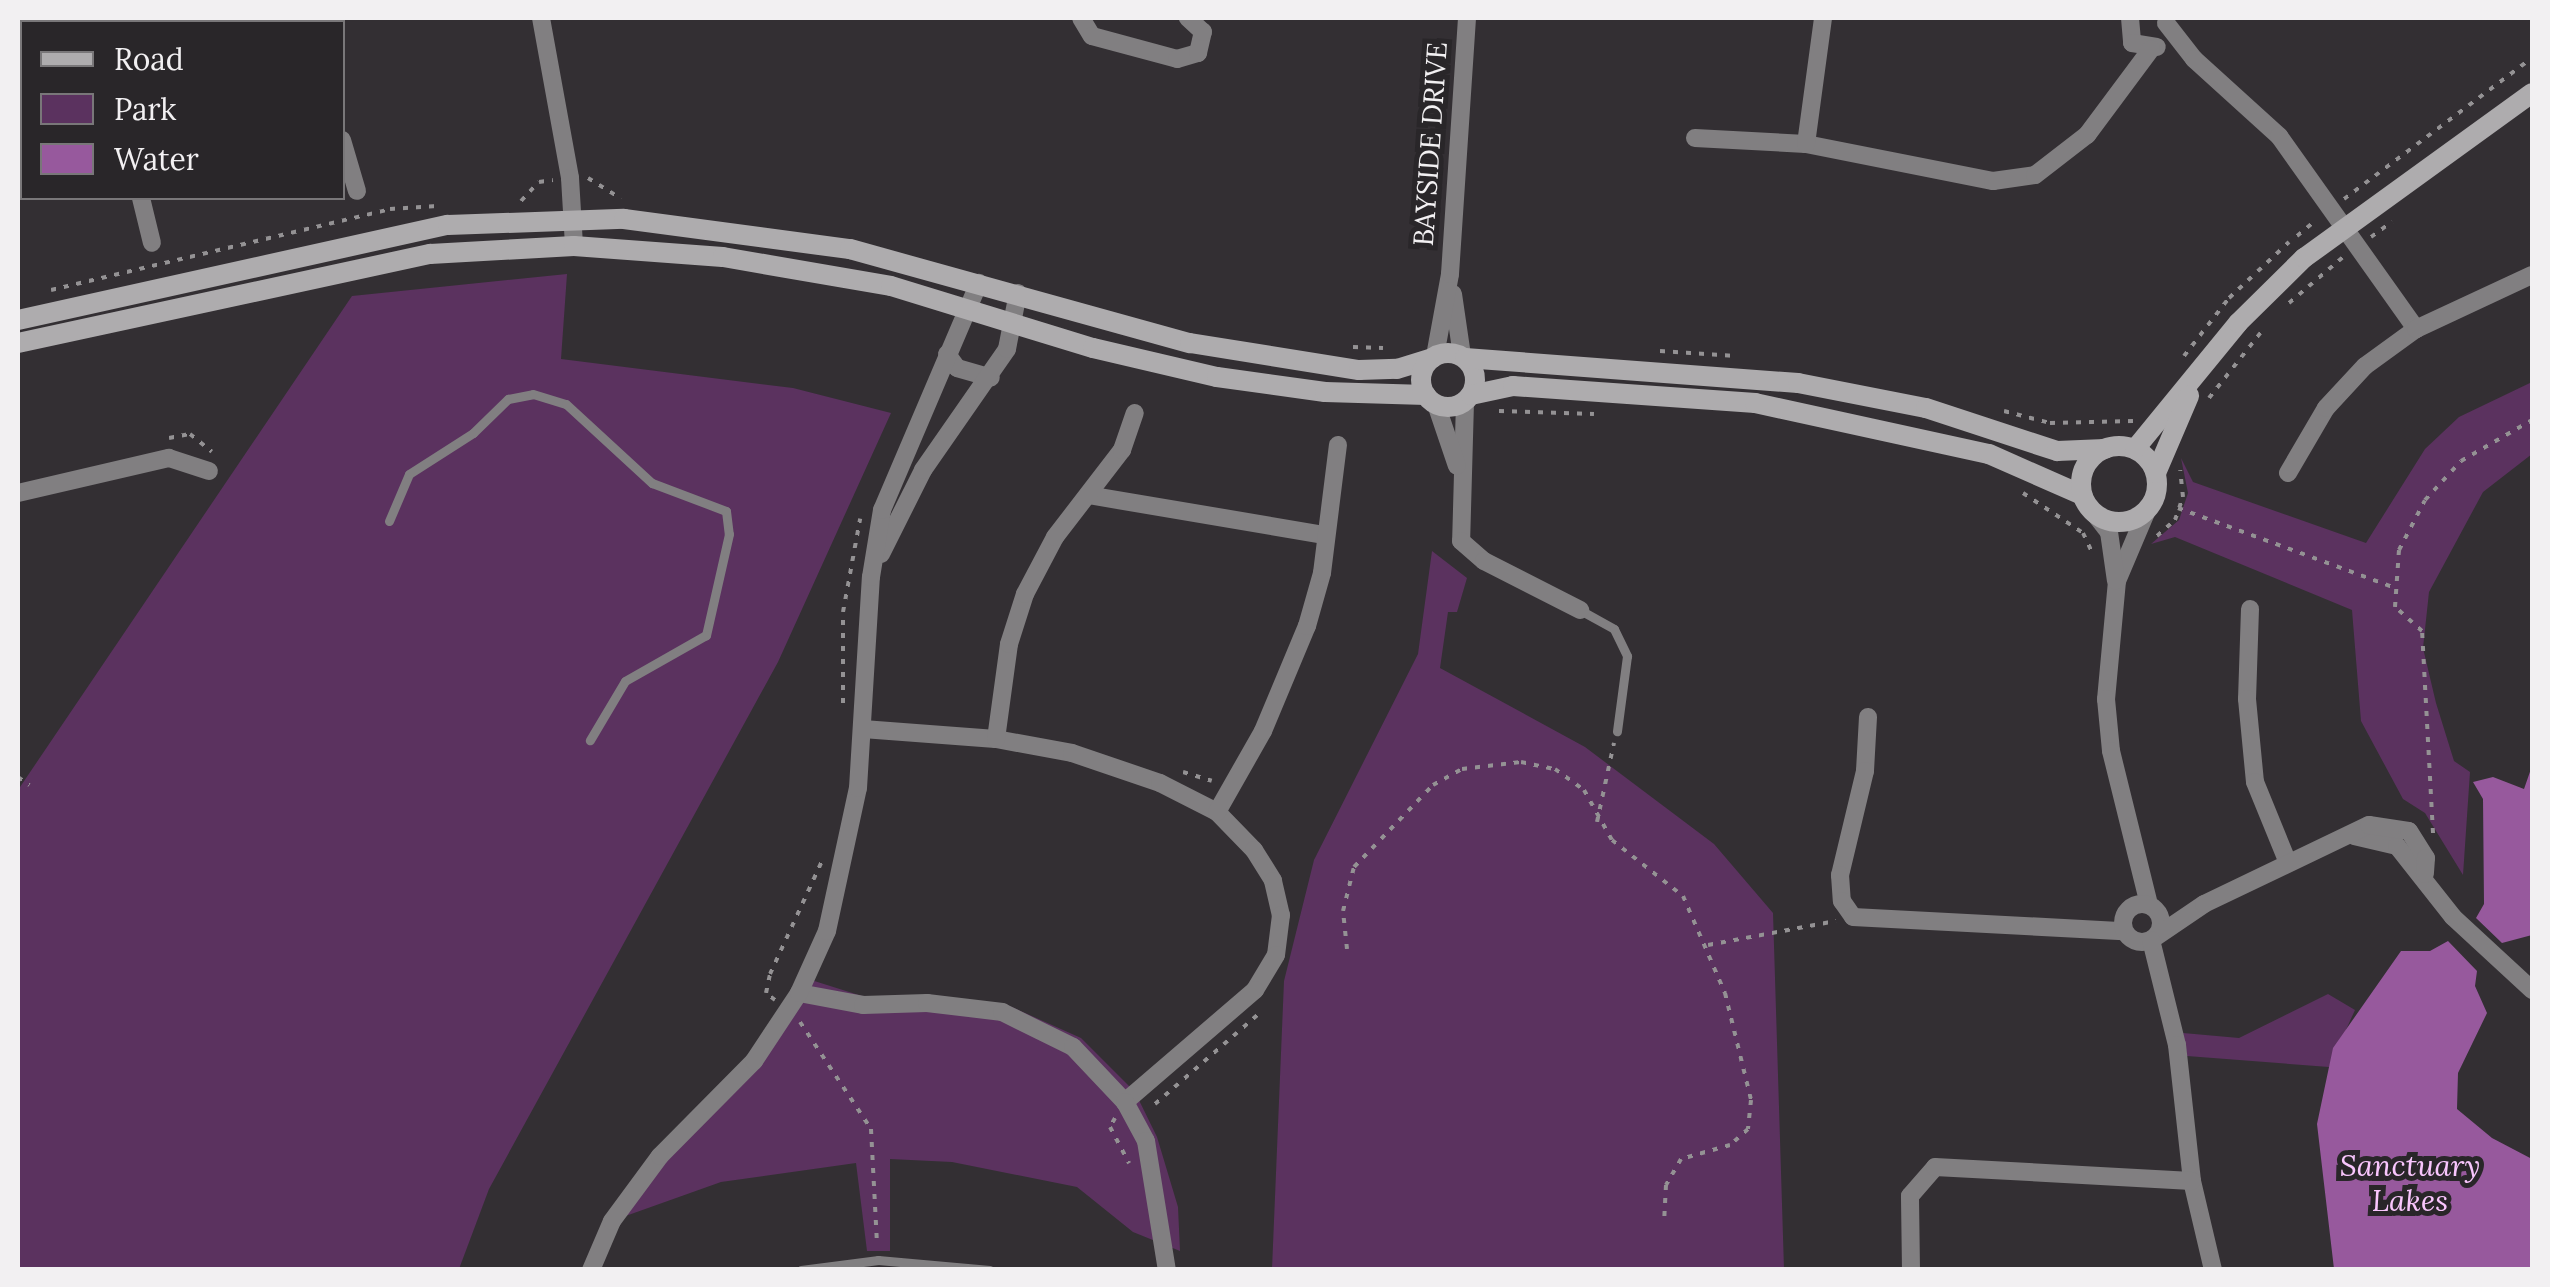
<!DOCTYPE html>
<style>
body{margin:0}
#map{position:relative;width:2550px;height:1287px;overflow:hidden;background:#332f33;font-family:Lora,serif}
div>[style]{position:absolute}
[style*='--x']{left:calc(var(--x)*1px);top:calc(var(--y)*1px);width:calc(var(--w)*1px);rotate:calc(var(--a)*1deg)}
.green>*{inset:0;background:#5b325f}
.water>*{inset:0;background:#97599d}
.path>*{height:4px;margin-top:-2px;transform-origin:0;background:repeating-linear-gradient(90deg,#949294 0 5px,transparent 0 13px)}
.lane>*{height:9px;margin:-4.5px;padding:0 4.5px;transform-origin:4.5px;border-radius:4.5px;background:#817f81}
.street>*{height:18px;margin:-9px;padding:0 9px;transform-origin:9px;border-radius:9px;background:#817f81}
.street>.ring{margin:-9px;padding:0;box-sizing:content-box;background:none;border:18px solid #817f81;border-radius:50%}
.secondary>*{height:20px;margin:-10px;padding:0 10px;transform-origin:10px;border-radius:10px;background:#aeacae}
.secondary>.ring{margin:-10px;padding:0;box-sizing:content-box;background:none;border:20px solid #aeacae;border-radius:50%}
span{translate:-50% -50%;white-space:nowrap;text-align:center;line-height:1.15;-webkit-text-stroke:10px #292629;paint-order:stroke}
.street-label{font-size:28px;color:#f2f0f2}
.water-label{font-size:30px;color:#f9c6fd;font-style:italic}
.frame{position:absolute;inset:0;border:20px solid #f2f0f2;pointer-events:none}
.legend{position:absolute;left:20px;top:20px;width:325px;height:180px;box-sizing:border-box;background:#292629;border:2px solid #797779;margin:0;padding:12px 18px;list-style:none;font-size:30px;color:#f2f0f2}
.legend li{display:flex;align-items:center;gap:20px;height:50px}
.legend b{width:50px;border:2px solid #797779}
</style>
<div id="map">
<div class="green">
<i style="clip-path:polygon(567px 274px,561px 359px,793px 388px,891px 413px,778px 662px,489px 1189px,459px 1269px,18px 1270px,18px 790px,352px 296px)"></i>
<i style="clip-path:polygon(2532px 382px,2532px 454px,2483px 492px,2429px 592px,2423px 648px,2436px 703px,2454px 761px,2470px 772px,2463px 875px,2425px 813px,2403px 799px,2361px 721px,2352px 610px,2175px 537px,2151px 544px,2179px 520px,2188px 493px,2181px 458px,2193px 482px,2366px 543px,2425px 449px,2459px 417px)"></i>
<i style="clip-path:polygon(1432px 551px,1467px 578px,1457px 612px,1448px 612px,1440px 668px,1585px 747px,1714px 844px,1773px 913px,1784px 1269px,1272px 1269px,1284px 981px,1314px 860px,1418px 654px)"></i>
<i style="clip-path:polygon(808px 979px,865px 997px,1005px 1004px,1081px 1038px,1135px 1092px,1157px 1137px,1178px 1207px,1180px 1251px,1133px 1232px,1077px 1187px,952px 1162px,890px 1159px,890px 1251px,867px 1251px,856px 1163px,721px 1182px,620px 1218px,660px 1156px,754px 1061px)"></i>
<i style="clip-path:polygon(2328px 994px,2355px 1010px,2329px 1067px,2187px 1056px,2183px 1033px,2239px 1038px)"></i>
</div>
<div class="water">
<i style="clip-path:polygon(2532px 766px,2532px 935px,2502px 943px,2476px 918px,2484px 904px,2483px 799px,2473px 782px,2493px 777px,2524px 789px)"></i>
<i style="clip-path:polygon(2448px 941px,2477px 971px,2475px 986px,2487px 1013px,2458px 1073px,2457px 1109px,2492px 1138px,2532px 1159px,2532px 1269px,2334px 1269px,2317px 1124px,2333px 1048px,2401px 951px,2430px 951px)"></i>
</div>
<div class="path">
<i style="--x:163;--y:22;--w:19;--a:-12"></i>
<i style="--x:588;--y:178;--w:39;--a:32"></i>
<i style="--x:2344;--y:199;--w:235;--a:-36.9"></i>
<i style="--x:521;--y:201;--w:26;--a:-47"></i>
<i style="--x:539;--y:182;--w:14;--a:-8"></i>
<i style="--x:2297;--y:236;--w:25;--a:-40"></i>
<i style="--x:2371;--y:237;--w:26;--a:-36"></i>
<i style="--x:51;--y:290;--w:349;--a:-13.4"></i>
<i style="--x:390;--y:209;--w:47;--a:-3.7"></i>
<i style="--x:2289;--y:303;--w:71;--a:-40.4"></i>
<i style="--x:1353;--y:347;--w:30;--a:2"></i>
<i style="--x:1660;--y:351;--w:76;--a:3.8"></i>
<i style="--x:2184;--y:356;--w:73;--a:-52.2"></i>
<i style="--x:2229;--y:298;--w:82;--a:-43"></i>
<i style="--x:2209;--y:398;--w:90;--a:-51.7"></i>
<i style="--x:1499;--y:411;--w:95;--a:1.8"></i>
<i style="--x:2004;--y:411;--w:48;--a:14.6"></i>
<i style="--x:2050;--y:423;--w:83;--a:-1.4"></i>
<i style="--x:169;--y:438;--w:21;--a:-11"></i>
<i style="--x:190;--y:434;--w:28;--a:39"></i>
<i style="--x:2023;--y:493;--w:72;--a:33.7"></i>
<i style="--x:2083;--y:533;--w:19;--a:65"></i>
<i style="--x:2178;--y:508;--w:229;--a:20.2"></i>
<i style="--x:2157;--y:536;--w:24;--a:-42"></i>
<i style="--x:2175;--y:520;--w:24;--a:-71"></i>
<i style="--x:2183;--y:497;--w:27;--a:-96"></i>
<i style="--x:843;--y:703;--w:91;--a:-90"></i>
<i style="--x:843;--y:612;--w:95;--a:-79.6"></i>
<i style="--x:1183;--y:772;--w:30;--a:17"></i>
<i style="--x:18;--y:777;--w:14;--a:36"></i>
<i style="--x:1597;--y:822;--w:81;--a:-77.9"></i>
<i style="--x:2433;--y:833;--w:202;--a:-93.1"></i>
<i style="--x:2422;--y:631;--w:36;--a:-138"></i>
<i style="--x:2395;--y:607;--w:57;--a:-86"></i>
<i style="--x:2399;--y:550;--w:56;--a:-62.5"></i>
<i style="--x:2425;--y:500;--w:53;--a:-47.3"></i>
<i style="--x:2461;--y:461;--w:82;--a:-30"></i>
<i style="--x:1708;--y:945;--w:130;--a:-10.6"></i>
<i style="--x:1347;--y:949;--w:38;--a:-96"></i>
<i style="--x:1343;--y:911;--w:45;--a:-76"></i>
<i style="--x:1354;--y:867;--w:114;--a:-46.1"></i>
<i style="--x:1433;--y:785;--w:33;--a:-29"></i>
<i style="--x:1462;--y:769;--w:59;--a:-6.8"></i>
<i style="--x:1521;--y:762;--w:35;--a:12"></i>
<i style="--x:1555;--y:769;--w:36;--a:36"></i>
<i style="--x:1584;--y:790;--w:57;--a:60.8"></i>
<i style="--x:1612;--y:840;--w:90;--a:38.3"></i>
<i style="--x:1683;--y:896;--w:106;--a:66.6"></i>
<i style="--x:1725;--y:993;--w:110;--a:76.3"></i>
<i style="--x:1751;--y:1100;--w:29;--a:96"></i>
<i style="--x:1748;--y:1129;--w:24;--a:138"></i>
<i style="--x:1730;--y:1145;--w:51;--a:164.1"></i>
<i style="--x:1681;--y:1159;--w:30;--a:120"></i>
<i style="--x:1666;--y:1185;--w:33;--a:93"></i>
<i style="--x:775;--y:1000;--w:11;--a:-142"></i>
<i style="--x:766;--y:993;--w:19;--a:-78"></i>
<i style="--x:770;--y:974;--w:124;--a:-65.3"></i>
<i style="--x:800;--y:1022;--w:128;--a:56.4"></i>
<i style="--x:871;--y:1129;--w:116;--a:87"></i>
<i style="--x:1155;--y:1104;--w:142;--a:-41"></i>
<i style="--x:1115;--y:1118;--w:10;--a:119"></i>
<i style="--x:1110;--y:1127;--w:41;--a:62.2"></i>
</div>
<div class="lane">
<i style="--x:389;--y:521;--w:51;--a:-66.9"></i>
<i style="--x:409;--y:474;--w:76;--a:-32.6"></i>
<i style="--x:473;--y:433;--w:49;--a:-44.2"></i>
<i style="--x:508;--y:399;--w:25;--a:-11"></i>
<i style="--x:533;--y:394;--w:34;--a:17"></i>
<i style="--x:566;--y:404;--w:117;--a:42.6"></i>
<i style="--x:652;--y:483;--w:79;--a:20.7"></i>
<i style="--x:726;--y:511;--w:23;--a:83"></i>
<i style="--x:729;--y:534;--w:104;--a:102.8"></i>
<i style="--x:706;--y:635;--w:93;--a:150.4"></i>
<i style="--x:625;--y:681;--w:69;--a:120.7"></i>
<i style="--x:1580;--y:610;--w:39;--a:29"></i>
<i style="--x:1614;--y:629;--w:30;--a:64"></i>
<i style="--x:1627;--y:656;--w:76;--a:97.6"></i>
<i style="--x:801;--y:1270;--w:78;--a:-7.4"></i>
<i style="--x:878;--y:1260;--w:112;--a:5.1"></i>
</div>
<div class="street">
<i style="--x:307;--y:18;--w:4;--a:63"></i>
<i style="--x:541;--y:18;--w:163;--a:79.7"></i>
<i style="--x:570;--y:178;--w:68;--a:86.6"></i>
<i style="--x:1081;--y:18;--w:21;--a:59"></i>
<i style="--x:1092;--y:36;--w:88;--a:15.1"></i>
<i style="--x:1177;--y:59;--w:22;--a:-16"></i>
<i style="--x:1198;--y:53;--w:22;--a:-77"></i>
<i style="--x:1203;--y:32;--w:21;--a:-137"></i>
<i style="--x:2130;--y:18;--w:25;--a:85"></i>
<i style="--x:2132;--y:43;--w:25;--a:9"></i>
<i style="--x:95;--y:22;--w:20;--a:-11"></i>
<i style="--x:2166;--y:23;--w:46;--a:52.1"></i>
<i style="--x:2194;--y:59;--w:115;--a:42.2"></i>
<i style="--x:2279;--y:136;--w:237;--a:54.6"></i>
<i style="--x:18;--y:43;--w:4;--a:-27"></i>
<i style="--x:1695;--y:138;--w:111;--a:3.1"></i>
<i style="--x:1806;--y:144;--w:191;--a:11.2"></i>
<i style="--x:1993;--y:181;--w:42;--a:-8.1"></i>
<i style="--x:2035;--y:175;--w:66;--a:-37.6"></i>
<i style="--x:2087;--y:135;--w:107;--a:-53.3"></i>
<i style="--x:342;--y:140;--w:53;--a:73.6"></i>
<i style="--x:1806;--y:144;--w:127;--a:-82.3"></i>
<i style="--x:141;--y:198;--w:46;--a:76.3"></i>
<i style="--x:1453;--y:294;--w:63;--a:81.7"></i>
<i style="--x:947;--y:354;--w:17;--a:54"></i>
<i style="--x:957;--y:368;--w:35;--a:16"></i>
<i style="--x:1435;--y:356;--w:83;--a:-79.6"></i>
<i style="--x:1450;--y:274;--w:257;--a:-86.2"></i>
<i style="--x:1465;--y:402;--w:139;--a:91.6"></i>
<i style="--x:1461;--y:541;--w:30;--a:41"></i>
<i style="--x:1484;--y:561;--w:108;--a:27"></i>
<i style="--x:1436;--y:404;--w:65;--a:71.3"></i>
<i style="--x:2288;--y:473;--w:75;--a:-59.7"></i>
<i style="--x:2326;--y:408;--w:57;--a:-47.1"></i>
<i style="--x:2365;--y:366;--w:63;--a:-36"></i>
<i style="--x:2416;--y:329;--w:128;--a:-25"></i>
<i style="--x:18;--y:493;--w:155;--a:-13.1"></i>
<i style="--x:169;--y:458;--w:42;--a:18"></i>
<i style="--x:1088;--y:495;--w:240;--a:9.6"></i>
<i style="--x:2148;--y:508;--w:79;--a:113"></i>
<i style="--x:2117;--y:581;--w:119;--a:95.3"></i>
<i style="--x:2106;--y:699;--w:52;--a:84.5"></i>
<i style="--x:2111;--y:751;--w:159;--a:76.1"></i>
<i style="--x:2094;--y:513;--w:24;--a:52"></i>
<i style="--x:2109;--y:532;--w:49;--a:81.9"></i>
<i style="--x:881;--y:554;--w:94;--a:-63.4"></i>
<i style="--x:923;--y:470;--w:147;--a:-55.2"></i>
<i style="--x:1007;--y:349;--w:57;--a:-78.9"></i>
<i style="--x:2250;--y:609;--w:90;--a:91.9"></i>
<i style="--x:2247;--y:699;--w:83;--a:84.5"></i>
<i style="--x:2255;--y:782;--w:87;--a:67.8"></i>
<i style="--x:1868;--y:717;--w:54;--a:93.2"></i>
<i style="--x:1865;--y:771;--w:107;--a:103.5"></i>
<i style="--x:1840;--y:875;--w:26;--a:86"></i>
<i style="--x:1842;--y:901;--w:19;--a:55"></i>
<i style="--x:1853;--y:917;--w:271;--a:3"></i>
<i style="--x:863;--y:729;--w:133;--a:4.3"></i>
<i style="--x:996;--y:739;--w:77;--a:10.4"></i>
<i style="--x:1072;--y:753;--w:93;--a:18.8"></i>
<i style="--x:1160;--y:783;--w:64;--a:27"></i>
<i style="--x:1217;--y:812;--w:53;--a:45.8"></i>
<i style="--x:1254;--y:850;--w:36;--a:58"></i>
<i style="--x:1273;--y:881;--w:35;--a:77"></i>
<i style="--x:1281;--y:915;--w:40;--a:97.1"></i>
<i style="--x:1276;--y:955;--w:41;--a:121"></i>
<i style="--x:1255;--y:990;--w:172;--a:139.3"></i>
<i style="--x:996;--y:739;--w:96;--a:-82.2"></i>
<i style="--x:1009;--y:644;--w:52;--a:-72.3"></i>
<i style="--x:1025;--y:594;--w:64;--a:-62.2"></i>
<i style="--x:1055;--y:537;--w:110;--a:-52.4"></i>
<i style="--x:1122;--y:450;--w:39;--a:-71"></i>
<i style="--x:1217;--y:812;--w:93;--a:-60.4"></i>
<i style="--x:1263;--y:731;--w:114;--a:-67.3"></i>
<i style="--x:1307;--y:626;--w:55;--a:-74.2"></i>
<i style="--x:1322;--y:573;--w:129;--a:-82.9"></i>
<i style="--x:2354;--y:836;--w:44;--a:13.1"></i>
<i style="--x:2397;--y:846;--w:90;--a:51.7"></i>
<i style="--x:2453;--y:917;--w:108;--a:42.7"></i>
<i class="ring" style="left:2123px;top:904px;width:20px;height:20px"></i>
<i style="--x:2157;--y:936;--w:57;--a:-34.2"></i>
<i style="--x:2204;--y:904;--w:183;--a:-25.6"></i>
<i style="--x:2369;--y:825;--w:40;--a:8.5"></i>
<i style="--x:2409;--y:831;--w:32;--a:58"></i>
<i style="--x:2426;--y:858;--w:16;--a:94"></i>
<i style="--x:2151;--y:940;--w:108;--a:76.1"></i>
<i style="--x:2177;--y:1045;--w:137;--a:83.7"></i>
<i style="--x:2192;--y:1181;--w:91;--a:76.7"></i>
<i style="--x:799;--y:993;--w:65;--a:10.6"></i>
<i style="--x:863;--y:1005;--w:64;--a:-1.8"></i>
<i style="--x:927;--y:1003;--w:76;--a:6.8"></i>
<i style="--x:1002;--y:1012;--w:79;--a:26.2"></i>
<i style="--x:1073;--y:1047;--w:76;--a:46.6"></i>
<i style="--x:1125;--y:1102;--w:44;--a:61.7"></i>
<i style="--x:1146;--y:1141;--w:131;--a:80.8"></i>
<i style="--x:591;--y:1270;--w:53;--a:-66.8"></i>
<i style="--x:612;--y:1221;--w:81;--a:-53.6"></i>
<i style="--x:660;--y:1156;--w:134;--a:-45.3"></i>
<i style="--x:754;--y:1061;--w:82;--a:-56.5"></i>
<i style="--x:799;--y:993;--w:68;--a:-65.7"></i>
<i style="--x:827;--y:931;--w:146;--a:-77.8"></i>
<i style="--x:858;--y:788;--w:211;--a:-86.5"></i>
<i style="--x:871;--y:577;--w:68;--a:-80.7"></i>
<i style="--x:882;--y:510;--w:247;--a:-66.9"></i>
<i style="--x:1911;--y:1270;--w:74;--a:-90.8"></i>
<i style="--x:1910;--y:1196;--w:38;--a:-49"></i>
<i style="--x:1935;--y:1167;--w:257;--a:3.1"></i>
</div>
<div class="secondary">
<i style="--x:18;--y:320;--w:440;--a:-12.5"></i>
<i style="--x:448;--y:225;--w:176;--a:-2"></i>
<i style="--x:624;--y:219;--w:228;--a:7.6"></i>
<i style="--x:850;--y:249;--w:353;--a:15.5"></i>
<i style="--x:1190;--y:343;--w:171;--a:9.1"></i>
<i style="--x:1359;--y:370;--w:38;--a:-2"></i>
<i style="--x:1397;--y:369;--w:37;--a:-17"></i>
<i style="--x:18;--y:343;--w:422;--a:-12.2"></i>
<i style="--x:430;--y:254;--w:144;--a:-3.2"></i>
<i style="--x:574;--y:246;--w:149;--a:4.2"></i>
<i style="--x:723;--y:257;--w:170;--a:9.8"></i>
<i style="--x:891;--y:286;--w:211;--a:17.1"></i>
<i style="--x:1093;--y:348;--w:127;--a:13.2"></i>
<i style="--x:1217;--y:377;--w:109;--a:7.9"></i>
<i style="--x:1325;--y:392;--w:101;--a:1.7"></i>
<i class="ring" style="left:1421px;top:353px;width:34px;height:34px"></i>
<i style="--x:1465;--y:358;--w:334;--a:4.3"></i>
<i style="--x:1798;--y:383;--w:130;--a:11.1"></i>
<i style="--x:1926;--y:408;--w:138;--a:18.2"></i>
<i style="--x:2057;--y:451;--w:48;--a:-2.4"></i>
<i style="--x:1471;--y:395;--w:43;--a:-12.1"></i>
<i style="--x:1513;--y:386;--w:243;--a:4"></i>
<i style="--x:1755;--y:403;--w:239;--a:12.3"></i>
<i style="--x:1989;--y:454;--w:102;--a:23.8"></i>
<i class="ring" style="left:2081px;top:446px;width:56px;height:56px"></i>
<i style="--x:2135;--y:449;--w:163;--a:-50.7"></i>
<i style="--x:2238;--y:323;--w:93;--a:-44.6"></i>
<i style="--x:2304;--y:258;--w:281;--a:-35.9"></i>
<i style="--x:2156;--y:473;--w:84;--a:-66.8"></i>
</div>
<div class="street-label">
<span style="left:1430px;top:144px;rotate:-86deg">BAYSIDE DRIVE</span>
</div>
<div class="water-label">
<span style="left:2410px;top:1182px">Sanctuary<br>Lakes</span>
</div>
<div class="frame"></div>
<ul class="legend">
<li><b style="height:12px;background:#aeacae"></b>Road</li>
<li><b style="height:28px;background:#5b325f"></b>Park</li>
<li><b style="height:28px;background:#97599d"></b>Water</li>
</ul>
</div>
